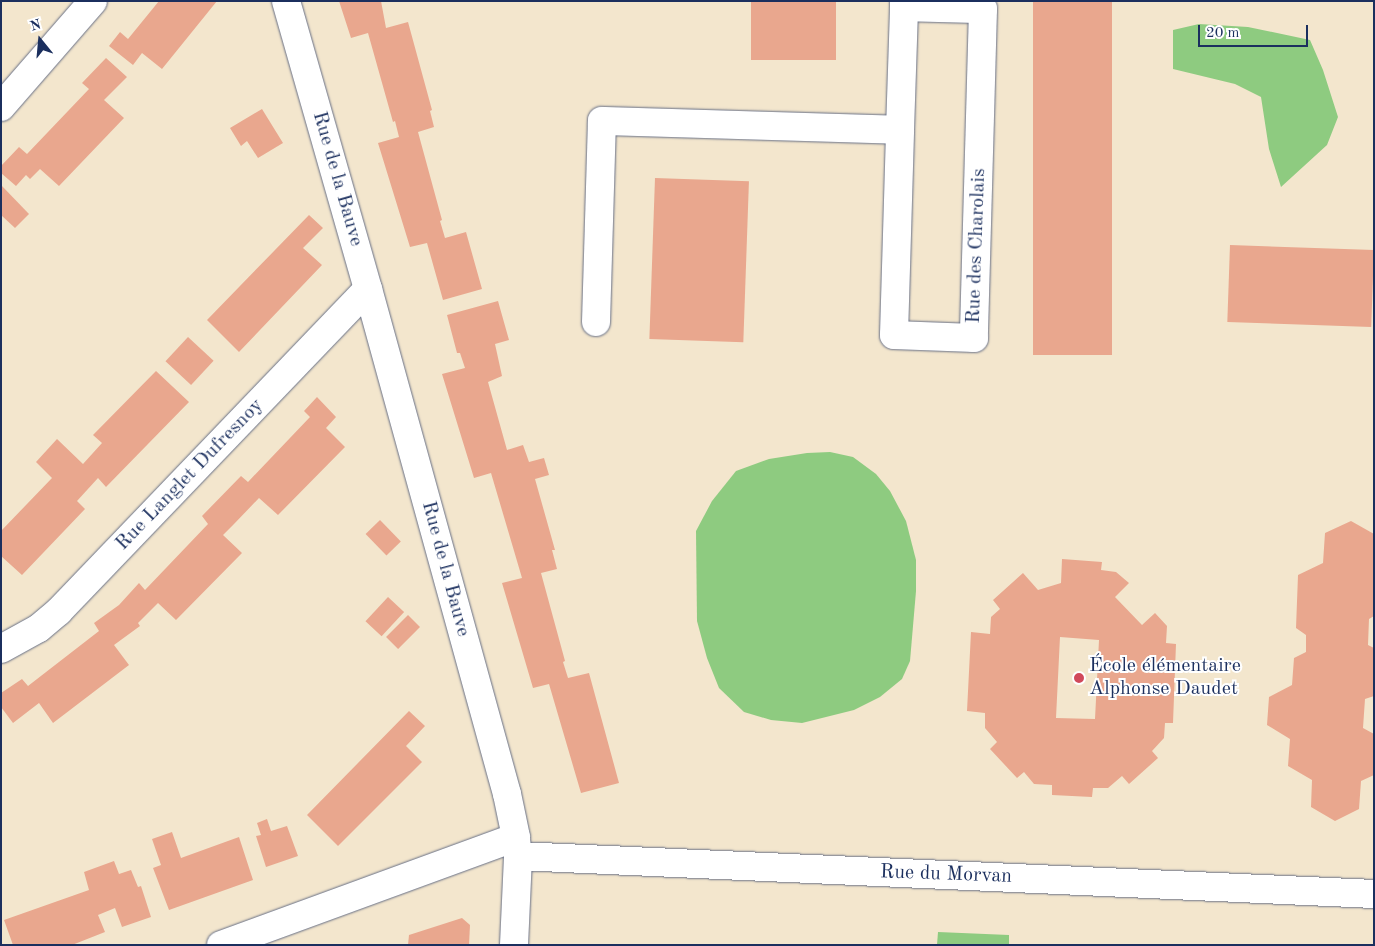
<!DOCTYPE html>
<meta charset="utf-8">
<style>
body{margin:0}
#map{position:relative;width:1375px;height:946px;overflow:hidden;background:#f3e6cd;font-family:"Old Standard TT",serif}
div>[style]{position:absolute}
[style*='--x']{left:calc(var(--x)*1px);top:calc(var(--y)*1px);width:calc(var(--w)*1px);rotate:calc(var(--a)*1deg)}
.green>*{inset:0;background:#8ecb80}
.building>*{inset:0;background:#e9a78e;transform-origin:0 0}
.roads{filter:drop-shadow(0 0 1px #676f85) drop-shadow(0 0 1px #676f85)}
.minor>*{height:28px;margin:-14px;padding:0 14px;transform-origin:14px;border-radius:14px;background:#fff}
.dots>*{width:14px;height:14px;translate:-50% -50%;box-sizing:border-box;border:2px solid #fff;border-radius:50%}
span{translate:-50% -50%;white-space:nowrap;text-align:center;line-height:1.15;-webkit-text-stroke:4px #fff;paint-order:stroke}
.street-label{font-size:20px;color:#1b2f5e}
.poi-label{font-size:20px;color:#1b2f5e}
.left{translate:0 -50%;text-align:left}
.frame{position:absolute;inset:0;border:2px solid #1b2f5e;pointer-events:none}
.north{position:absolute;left:15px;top:15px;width:50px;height:50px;-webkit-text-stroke:4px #fff;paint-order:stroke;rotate:343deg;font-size:14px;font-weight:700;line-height:20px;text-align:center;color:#1b2f5e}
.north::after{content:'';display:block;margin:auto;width:18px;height:22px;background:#1b2f5e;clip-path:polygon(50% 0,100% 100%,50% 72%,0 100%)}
.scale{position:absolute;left:1198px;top:25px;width:110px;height:22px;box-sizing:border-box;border:2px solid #1b2f5e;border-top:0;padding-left:6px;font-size:15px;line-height:18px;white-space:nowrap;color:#1b2f5e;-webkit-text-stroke:4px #fff;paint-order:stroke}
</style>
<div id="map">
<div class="green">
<i style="clip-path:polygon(1199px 24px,1248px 27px,1310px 40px,1323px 70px,1338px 117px,1327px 145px,1281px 187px,1269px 149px,1261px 97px,1235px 84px,1173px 69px,1173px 30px)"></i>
<i style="clip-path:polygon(830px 452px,853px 457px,876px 474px,890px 491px,906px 521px,916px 560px,916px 591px,910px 661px,902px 679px,880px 697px,854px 710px,802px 723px,771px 720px,744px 712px,719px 688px,707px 658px,697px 621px,696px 531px,712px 501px,736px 471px,769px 459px,807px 453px)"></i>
<i style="clip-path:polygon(938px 932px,1009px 935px,1009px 945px,937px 945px)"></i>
</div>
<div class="building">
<i style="clip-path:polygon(159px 1px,217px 1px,162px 69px,142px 53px,133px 65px,109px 46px,120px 32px,128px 39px)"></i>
<i style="clip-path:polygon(339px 1px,381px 1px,386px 28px,408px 22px,432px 110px,430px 111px,434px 127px,418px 132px,442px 220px,440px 221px,445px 238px,466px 232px,482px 289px,443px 300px,427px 243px,410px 247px,378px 143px,399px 137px,395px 121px,393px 122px,368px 33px,351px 38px)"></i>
<i style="left:751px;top:1px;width:85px;height:59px"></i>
<i style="left:1033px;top:1px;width:79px;height:354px"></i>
<i style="clip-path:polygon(106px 58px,127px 77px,104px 100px,124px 118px,59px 186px,40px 169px,30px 179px,26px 175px,16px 186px,1px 173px,1px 166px,19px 147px,27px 154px,89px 89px,82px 83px)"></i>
<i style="clip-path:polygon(262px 109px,283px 143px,258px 158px,247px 141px,241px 146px,230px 128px)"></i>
<i style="left:655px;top:178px;width:94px;height:161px;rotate:2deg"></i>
<i style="clip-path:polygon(1px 185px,29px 214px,15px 228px,1px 215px)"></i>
<i style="clip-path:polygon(309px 215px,323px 228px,303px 248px,322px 265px,239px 352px,207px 320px)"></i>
<i style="left:1230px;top:245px;width:144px;height:77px;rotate:2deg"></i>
<i style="clip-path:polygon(498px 301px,509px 340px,495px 344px,502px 376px,488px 382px,507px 450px,523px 445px,529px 462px,544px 458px,549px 475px,535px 479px,555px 550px,552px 550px,557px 569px,541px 573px,565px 661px,563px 662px,568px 678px,589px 673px,619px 783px,581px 793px,549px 684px,533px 688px,502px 583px,522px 578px,491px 473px,474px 478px,442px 374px,465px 368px,460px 353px,457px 353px,447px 315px)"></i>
<i style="left:188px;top:337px;width:35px;height:33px;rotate:43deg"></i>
<i style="clip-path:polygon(156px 371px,189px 402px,106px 487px,98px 478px,77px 501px,85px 509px,22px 575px,1px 556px,1px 531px,52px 478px,36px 462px,57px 439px,83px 464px,102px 443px,93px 435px)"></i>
<i style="clip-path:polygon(317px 397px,336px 417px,326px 428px,345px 447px,278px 515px,259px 498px,234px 524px,223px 535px,242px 553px,176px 620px,158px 603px,138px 623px,140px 626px,114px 645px,129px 665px,53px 723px,39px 703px,13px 723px,1px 707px,1px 693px,22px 679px,28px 686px,99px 631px,94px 623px,119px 605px,139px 583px,145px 590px,208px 524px,202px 516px,241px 476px,248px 482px,310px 417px,304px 411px)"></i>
<i style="left:380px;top:520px;width:30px;height:20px;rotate:46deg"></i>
<i style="clip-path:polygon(1351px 521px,1374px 534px,1374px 616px,1369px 619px,1368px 645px,1374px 648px,1374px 696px,1365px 699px,1363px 728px,1374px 734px,1374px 775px,1361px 781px,1359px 809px,1335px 821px,1311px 807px,1312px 780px,1288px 766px,1290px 739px,1267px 725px,1269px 697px,1292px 685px,1294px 658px,1306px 652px,1306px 635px,1296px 628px,1298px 575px,1323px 563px,1325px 533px)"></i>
<i style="clip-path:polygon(evenodd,1062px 559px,1102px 562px,1101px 570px,1116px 572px,1129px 583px,1115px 597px,1142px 625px,1155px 613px,1167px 626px,1166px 643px,1176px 644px,1173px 723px,1165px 723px,1164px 738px,1152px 751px,1158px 758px,1129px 784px,1122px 776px,1108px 788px,1093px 788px,1092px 797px,1052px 795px,1052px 785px,1034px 784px,1024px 772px,1017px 778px,990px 749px,997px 742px,985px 728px,985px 713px,967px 711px,971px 632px,990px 634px,991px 617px,1000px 609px,993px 600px,1023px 573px,1038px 590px,1061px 583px,1062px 559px,1060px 637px,1099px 640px,1095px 719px,1056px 718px,1060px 637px)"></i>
<i style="left:388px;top:597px;width:22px;height:33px;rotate:43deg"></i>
<i style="left:408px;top:615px;width:17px;height:31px;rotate:45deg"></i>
<i style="clip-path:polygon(409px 711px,425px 726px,406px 746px,422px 762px,338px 846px,307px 815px)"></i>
<i style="clip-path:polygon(267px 819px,271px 831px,287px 826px,298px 856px,266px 867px,256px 836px,261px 835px,257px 823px)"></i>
<i style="clip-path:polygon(172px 832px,181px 858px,239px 837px,253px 880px,169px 910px,153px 868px,161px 865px,152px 839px)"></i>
<i style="clip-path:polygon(114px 861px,119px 874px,131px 870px,138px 887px,141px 886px,151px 917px,122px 927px,115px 908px,98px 915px,105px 932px,72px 945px,13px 945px,4px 920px,89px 890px,84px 872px)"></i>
<i style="clip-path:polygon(462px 918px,470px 925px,469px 945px,408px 945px,409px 935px)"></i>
</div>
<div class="roads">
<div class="minor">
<i style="--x:904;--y:7;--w:79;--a:1.5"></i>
<i style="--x:983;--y:9;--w:329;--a:91.6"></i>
<i style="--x:974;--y:338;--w:80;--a:-177.9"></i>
<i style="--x:894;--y:335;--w:205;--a:-88.3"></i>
<i style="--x:900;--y:130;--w:123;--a:-88.1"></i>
<i style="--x:904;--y:7;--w:6;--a:-90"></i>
<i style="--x:1;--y:107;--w:140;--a:-49"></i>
<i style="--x:596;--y:322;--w:201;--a:-88.3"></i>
<i style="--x:602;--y:121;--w:298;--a:1.7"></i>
<i style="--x:1;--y:649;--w:43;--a:-28.9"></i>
<i style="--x:39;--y:628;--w:26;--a:-40"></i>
<i style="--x:59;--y:611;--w:446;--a:-46.2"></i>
<i style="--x:518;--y:856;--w:857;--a:2.54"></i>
<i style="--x:221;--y:945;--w:314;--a:-20.1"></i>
<i style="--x:516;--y:837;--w:44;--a:-101.8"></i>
<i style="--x:507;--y:794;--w:524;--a:-105.39"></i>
<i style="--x:368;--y:289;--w:299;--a:-105.9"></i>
<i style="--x:514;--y:945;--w:89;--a:-87.4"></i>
<i style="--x:518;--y:856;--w:17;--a:-97"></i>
</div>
</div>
<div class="dots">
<i style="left:1079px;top:678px;background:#d1495b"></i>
</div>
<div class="street-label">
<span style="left:337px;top:179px;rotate:74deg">Rue de la Bauve</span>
<span style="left:977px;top:246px;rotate:-88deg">Rue des Charolais</span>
<span style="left:190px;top:475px;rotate:-46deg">Rue Langlet Dufresnoy</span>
<span style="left:445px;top:569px;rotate:75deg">Rue de la Bauve</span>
<span style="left:946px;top:875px;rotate:2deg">Rue du Morvan</span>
</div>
<div class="poi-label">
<span class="left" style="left:1089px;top:678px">École élémentaire<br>Alphonse Daudet</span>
</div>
<div class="frame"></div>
<div class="north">N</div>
<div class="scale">20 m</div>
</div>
